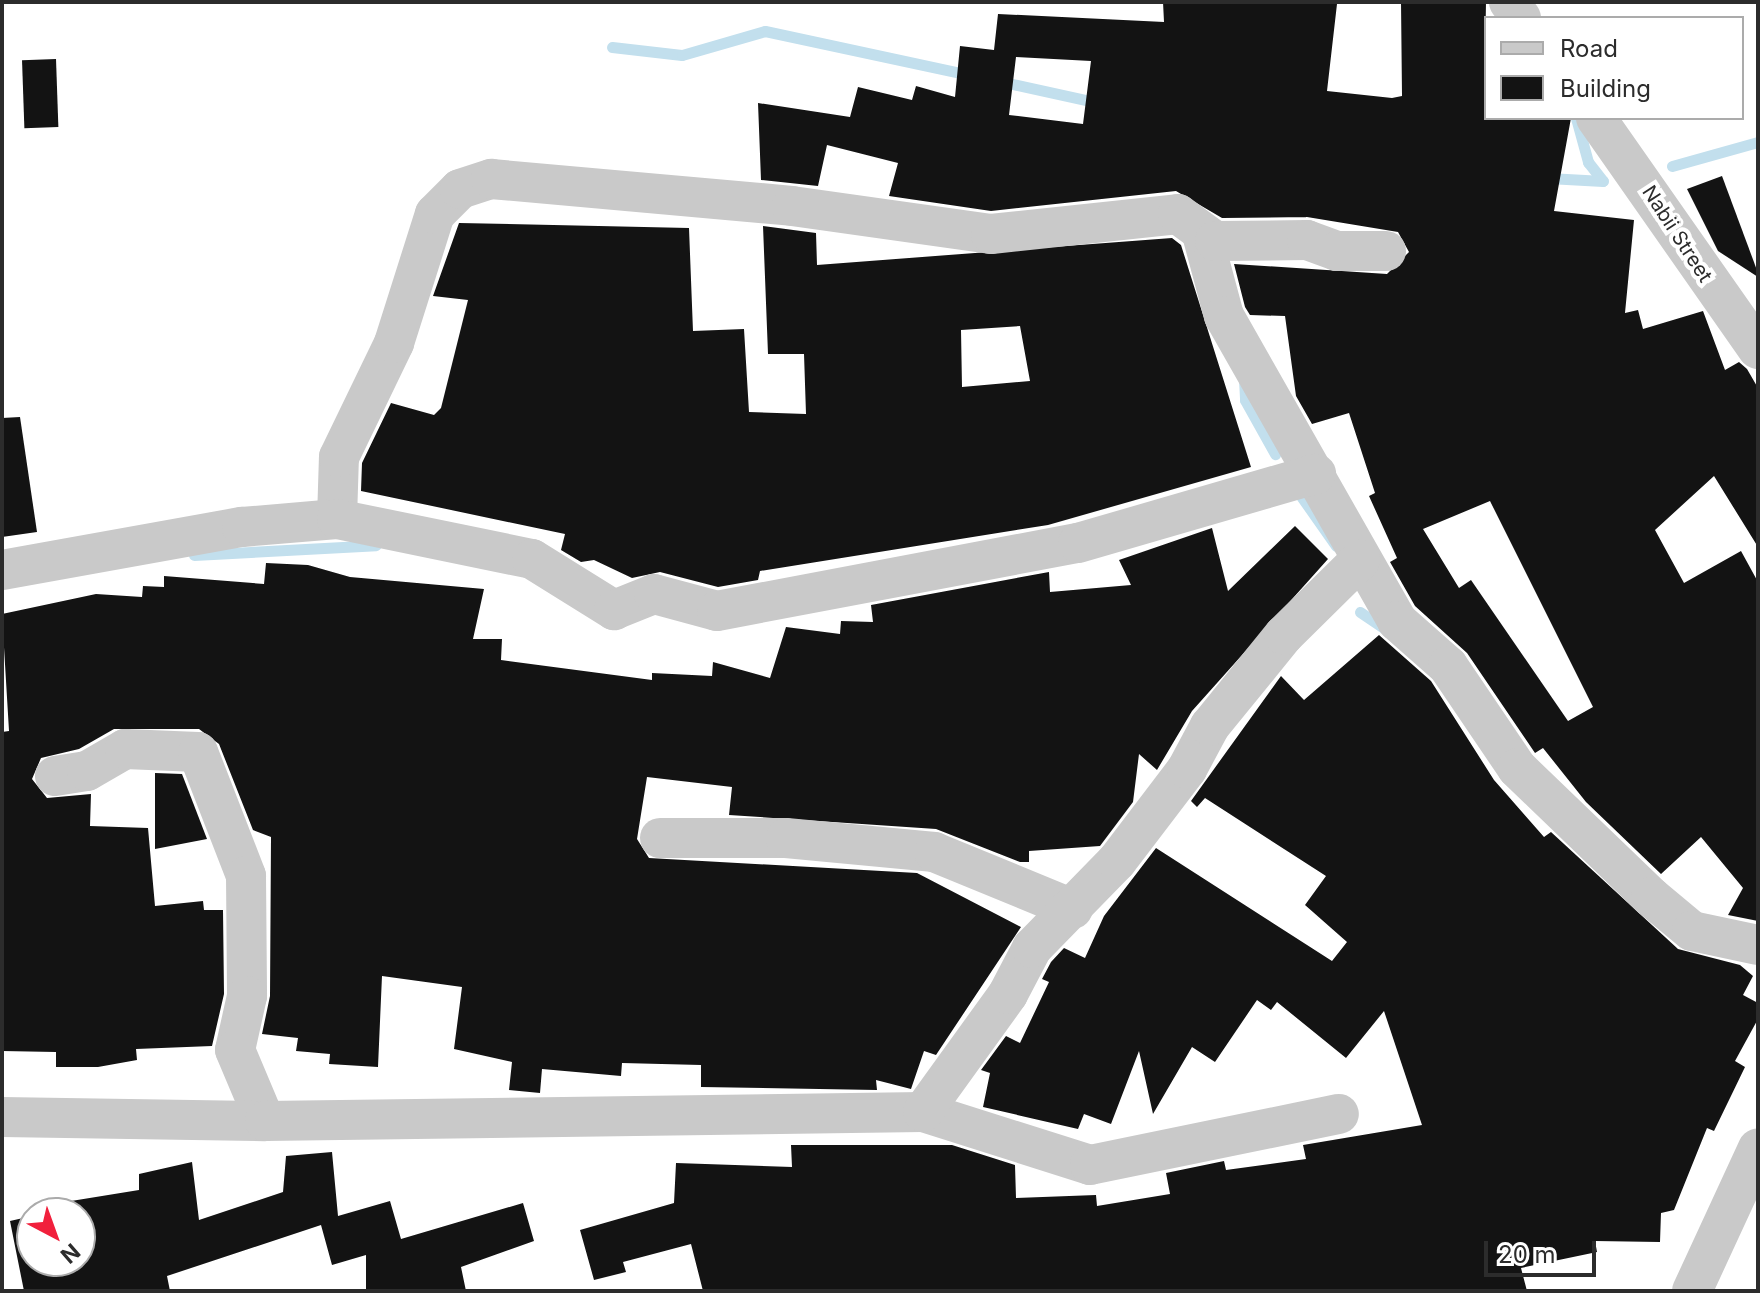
<!DOCTYPE html>
<style>
body{margin:0}
#map{position:relative;width:1760px;height:1293px;overflow:hidden;background:#fff;font-family:Inter,sans-serif}
div>[style]{position:absolute}
[style*='--x']{left:calc(var(--x)*1px);top:calc(var(--y)*1px);width:calc(var(--w)*1px);rotate:calc(var(--a)*1deg)}
.stream>*{height:11px;margin:-5.5px;padding:0 5.5px;transform-origin:5.5px;border-radius:5.5px;background:#c2dfed}
.building>*{inset:0;background:#131313;transform-origin:0 0}
.minor>*{height:40px;margin:-20px;padding:0 20px;transform-origin:20px;border-radius:20px;background:#c9c9c9}
span{translate:-50% -50%;white-space:nowrap;text-align:center;line-height:1.15;-webkit-text-stroke:8px #fff;paint-order:stroke}
.street-label{font-size:20px;color:#2c2c2c}
.frame{position:absolute;inset:0;border:4px solid #2c2c2c;pointer-events:none}
.legend{position:absolute;left:1484px;top:16px;width:260px;height:104px;box-sizing:border-box;background:#fff;border:2px solid #ababab;margin:0;padding:10px 14px;list-style:none;font-size:24px;color:#2c2c2c}
.legend li{display:flex;align-items:center;gap:16px;height:40px}
.legend b{width:40px;border:2px solid #ababab}
.north{position:absolute;left:16px;top:1197px;width:80px;height:80px;box-sizing:border-box;background:#fff;border:2px solid #ababab;border-radius:50%;rotate:139deg;font-size:22px;font-weight:700;line-height:32px;text-align:center;color:#2c2c2c}
.north::after{content:'';display:block;margin:auto;width:28px;height:36px;background:#f1203c;clip-path:polygon(50% 0,100% 100%,50% 72%,0 100%)}
.scale{position:absolute;left:1484px;top:1241px;width:112px;height:36px;box-sizing:border-box;border:4px solid #2c2c2c;border-top:0;padding-left:10px;font-size:24px;line-height:28px;white-space:nowrap;color:#2c2c2c;-webkit-text-stroke:6px #fff;paint-order:stroke}
</style>
<div id="map">
<div class="stream">
<i style="--x:612;--y:47;--w:70;--a:6.5"></i>
<i style="--x:682;--y:55;--w:86;--a:-16.1"></i>
<i style="--x:765;--y:31;--w:210;--a:12.1"></i>
<i style="--x:999;--y:81;--w:102;--a:12.4"></i>
<i style="--x:1576;--y:118;--w:46;--a:74.7"></i>
<i style="--x:1588;--y:162;--w:24;--a:52"></i>
<i style="--x:1672;--y:166;--w:89;--a:-15.6"></i>
<i style="--x:1548;--y:178;--w:55;--a:3.1"></i>
<i style="--x:1244;--y:379;--w:21;--a:87"></i>
<i style="--x:1245;--y:400;--w:62;--a:60.9"></i>
<i style="--x:1301;--y:496;--w:61;--a:55"></i>
<i style="--x:194;--y:555;--w:182;--a:-3.1"></i>
<i style="--x:1360;--y:612;--w:29;--a:34"></i>
</div>
<div class="building">
<i style="clip-path:polygon(evenodd,1163px 2px,1337px 4px,1327px 91px,1392px 98px,1402px 96px,1401px 2px,1486px 2px,1484px 118px,1571px 118px,1554px 211px,1634px 220px,1625px 313px,1638px 310px,1643px 329px,1703px 311px,1725px 370px,1739px 362px,1747px 369px,1758px 388px,1758px 547px,1714px 476px,1655px 530px,1684px 583px,1741px 551px,1758px 582px,1758px 921px,1728px 915px,1743px 888px,1701px 837px,1661px 874px,1586px 802px,1543px 748px,1535px 753px,1467px 653px,1415px 606px,1390px 562px,1397px 558px,1369px 496px,1375px 493px,1349px 413px,1312px 424px,1296px 396px,1285px 316px,1250px 315px,1245px 307px,1234px 264px,1387px 274px,1409px 252px,1398px 232px,1307px 217px,1222px 218px,1176px 191px,991px 211px,889px 196px,898px 163px,827px 145px,818px 186px,761px 180px,758px 103px,850px 117px,858px 87px,912px 100px,916px 86px,955px 97px,960px 46px,994px 50px,998px 14px,1164px 22px,1163px 2px,1016px 57px,1091px 61px,1083px 124px,1009px 115px,1016px 57px,1163px 2px,1490px 501px,1593px 707px,1568px 721px,1471px 580px,1459px 588px,1423px 529px,1490px 501px)"></i>
<i style="left:56px;top:59px;width:68px;height:34px;rotate:88deg"></i>
<i style="clip-path:polygon(1722px 176px,1758px 273px,1758px 277px,1718px 251px,1687px 189px)"></i>
<i style="clip-path:polygon(evenodd,459px 223px,689px 228px,693px 331px,744px 329px,749px 412px,806px 414px,804px 354px,768px 354px,763px 226px,816px 233px,817px 265px,1172px 238px,1181px 245px,1251px 467px,1048px 525px,760px 571px,758px 580px,718px 587px,660px 572px,632px 578px,594px 560px,581px 562px,561px 550px,565px 534px,361px 491px,362px 463px,391px 403px,434px 415px,441px 408px,468px 300px,433px 296px,459px 223px,1020px 326px,1030px 381px,962px 387px,961px 330px,1020px 326px)"></i>
<i style="clip-path:polygon(20px 417px,37px 532px,2px 537px,2px 418px)"></i>
<i style="clip-path:polygon(1295px 526px,1328px 559px,1192px 711px,1157px 770px,1139px 754px,1133px 802px,1100px 846px,1029px 851px,1029px 862px,1020px 862px,936px 829px,729px 815px,732px 787px,647px 777px,637px 839px,649px 858px,917px 873px,1021px 927px,936px 1055px,924px 1051px,911px 1089px,876px 1080px,877px 1090px,701px 1087px,701px 1065px,622px 1063px,621px 1076px,542px 1069px,540px 1093px,509px 1090px,512px 1062px,454px 1049px,462px 987px,382px 976px,378px 1067px,329px 1064px,330px 1054px,296px 1051px,298px 1038px,262px 1034px,270px 996px,271px 837px,253px 830px,219px 744px,199px 729px,114px 729px,79px 749px,41px 758px,32px 779px,47px 798px,91px 794px,90px 826px,148px 828px,155px 906px,203px 901px,204px 910px,223px 910px,224px 994px,212px 1046px,136px 1049px,137px 1060px,98px 1067px,56px 1067px,56px 1052px,2px 1051px,2px 732px,9px 731px,2px 614px,96px 594px,142px 597px,143px 586px,164px 587px,164px 576px,264px 584px,266px 563px,308px 565px,350px 577px,484px 589px,473px 639px,502px 639px,501px 660px,652px 680px,652px 673px,712px 676px,713px 662px,770px 678px,786px 627px,840px 634px,841px 621px,873px 622px,871px 605px,1049px 572px,1050px 592px,1131px 585px,1119px 560px,1212px 528px,1228px 591px)"></i>
<i style="clip-path:polygon(1379px 635px,1431px 681px,1494px 780px,1544px 837px,1551px 832px,1678px 949px,1740px 965px,1753px 976px,1743px 995px,1758px 1003px,1758px 1019px,1735px 1061px,1745px 1067px,1714px 1131px,1707px 1128px,1674px 1210px,1661px 1213px,1660px 1242px,1595px 1241px,1597px 1252px,1521px 1268px,1527px 1291px,703px 1291px,691px 1244px,623px 1262px,626px 1272px,594px 1280px,580px 1230px,674px 1203px,676px 1163px,792px 1167px,791px 1145px,952px 1145px,1015px 1165px,1016px 1198px,1096px 1195px,1097px 1206px,1170px 1194px,1166px 1173px,1224px 1161px,1226px 1170px,1306px 1159px,1303px 1145px,1422px 1125px,1384px 1011px,1346px 1058px,1277px 1002px,1271px 1010px,1257px 1000px,1215px 1062px,1192px 1047px,1153px 1114px,1139px 1051px,1111px 1124px,1084px 1114px,1078px 1129px,983px 1107px,990px 1073px,981px 1070px,1006px 1036px,1020px 1043px,1049px 982px,1042px 979px,1051px 962px,1064px 948px,1085px 958px,1104px 916px,1156px 848px,1332px 961px,1347px 942px,1305px 905px,1326px 876px,1205px 798px,1197px 807px,1191px 801px,1281px 676px,1304px 700px)"></i>
<i style="clip-path:polygon(155px 773px,182px 774px,207px 839px,155px 849px)"></i>
<i style="clip-path:polygon(332px 1152px,338px 1216px,390px 1201px,401px 1239px,523px 1203px,534px 1241px,461px 1267px,466px 1291px,366px 1291px,366px 1255px,332px 1265px,321px 1225px,167px 1276px,170px 1291px,24px 1291px,10px 1221px,32px 1216px,32px 1261px,80px 1261px,80px 1213px,51px 1213px,66px 1210px,65px 1202px,139px 1190px,139px 1174px,192px 1162px,199px 1220px,283px 1192px,286px 1156px)"></i>
</div>
<div class="minor">
<i style="--x:1509;--y:2;--w:20;--a:53"></i>
<i style="--x:1596;--y:118;--w:282;--a:55"></i>
<i style="--x:1202;--y:234;--w:85;--a:75"></i>
<i style="--x:1224;--y:316;--w:351;--a:60.4"></i>
<i style="--x:1397;--y:621;--w:68;--a:41.4"></i>
<i style="--x:1448;--y:666;--w:123;--a:55.9"></i>
<i style="--x:1517;--y:768;--w:186;--a:43.9"></i>
<i style="--x:1651;--y:897;--w:53;--a:39.7"></i>
<i style="--x:1692;--y:931;--w:67;--a:12"></i>
<i style="--x:337;--y:519;--w:62;--a:-88.2"></i>
<i style="--x:339;--y:457;--w:127;--a:-64.2"></i>
<i style="--x:394;--y:343;--w:135;--a:-72.4"></i>
<i style="--x:435;--y:214;--w:35;--a:-45"></i>
<i style="--x:460;--y:189;--w:33;--a:-18"></i>
<i style="--x:491;--y:179;--w:302;--a:5.1"></i>
<i style="--x:792;--y:206;--w:201;--a:8"></i>
<i style="--x:991;--y:234;--w:188;--a:-6.1"></i>
<i style="--x:1178;--y:214;--w:46;--a:36.1"></i>
<i style="--x:1215;--y:241;--w:92;--a:-0.6"></i>
<i style="--x:1307;--y:240;--w:32;--a:20"></i>
<i style="--x:1337;--y:251;--w:49;--a:0"></i>
<i style="--x:2;--y:570;--w:244;--a:-10.2"></i>
<i style="--x:242;--y:527;--w:95;--a:-4.8"></i>
<i style="--x:337;--y:519;--w:199;--a:11.6"></i>
<i style="--x:532;--y:559;--w:97;--a:31.9"></i>
<i style="--x:614;--y:610;--w:43;--a:-21.8"></i>
<i style="--x:654;--y:594;--w:65;--a:15.1"></i>
<i style="--x:717;--y:611;--w:367;--a:-10.7"></i>
<i style="--x:1078;--y:543;--w:248;--a:-16.2"></i>
<i style="--x:55;--y:776;--w:32;--a:-9"></i>
<i style="--x:87;--y:771;--w:44;--a:-30.1"></i>
<i style="--x:125;--y:749;--w:73;--a:2.4"></i>
<i style="--x:198;--y:752;--w:133;--a:68.8"></i>
<i style="--x:246;--y:876;--w:120;--a:89.5"></i>
<i style="--x:247;--y:996;--w:55;--a:102.5"></i>
<i style="--x:235;--y:1050;--w:77;--a:67.1"></i>
<i style="--x:660;--y:838;--w:126;--a:0"></i>
<i style="--x:786;--y:838;--w:149;--a:5.4"></i>
<i style="--x:934;--y:852;--w:150;--a:22.3"></i>
<i style="--x:923;--y:1112;--w:175;--a:17.6"></i>
<i style="--x:1090;--y:1165;--w:254;--a:-11.6"></i>
<i style="--x:2;--y:1117;--w:263;--a:0.9"></i>
<i style="--x:265;--y:1121;--w:658;--a:-0.78"></i>
<i style="--x:923;--y:1112;--w:145;--a:-54.2"></i>
<i style="--x:1008;--y:994;--w:52;--a:-62.4"></i>
<i style="--x:1032;--y:948;--w:122;--a:-45.7"></i>
<i style="--x:1117;--y:861;--w:116;--a:-52.7"></i>
<i style="--x:1187;--y:769;--w:49;--a:-61.9"></i>
<i style="--x:1210;--y:726;--w:117;--a:-50.9"></i>
<i style="--x:1284;--y:635;--w:107;--a:-44.6"></i>
<i style="--x:1692;--y:1291;--w:157;--a:-65.2"></i>
</div>
<div class="street-label">
<span style="left:1677px;top:234px;rotate:57deg">Nabii Street</span>
</div>
<div class="frame"></div>
<ul class="legend">
<li><b style="height:10px;background:#c9c9c9"></b>Road</li>
<li><b style="height:22px;background:#131313"></b>Building</li>
</ul>
<div class="north">N</div>
<div class="scale">20 m</div>
</div>
